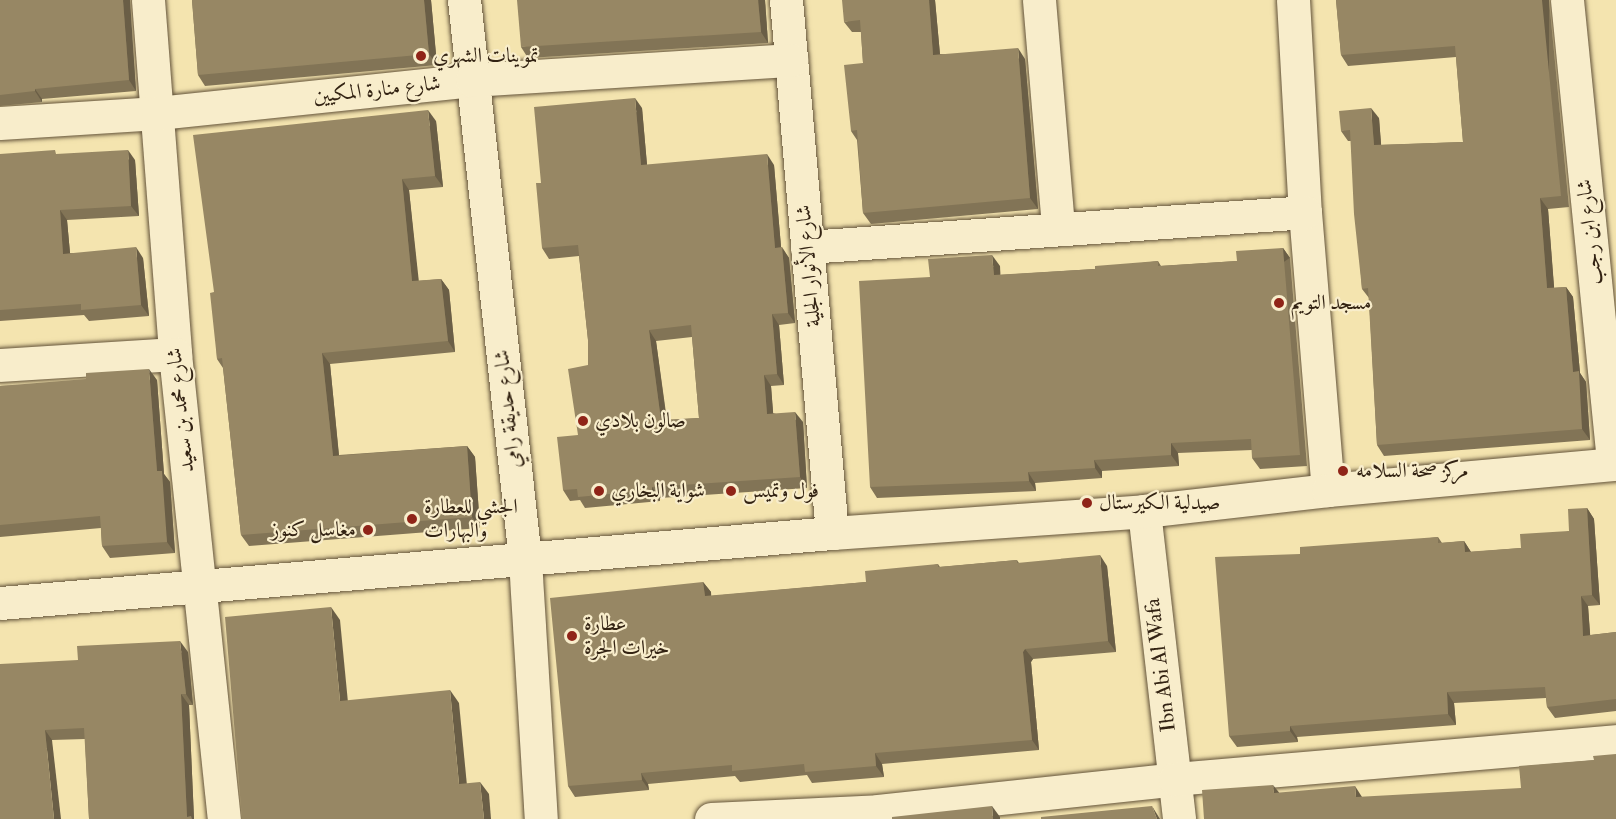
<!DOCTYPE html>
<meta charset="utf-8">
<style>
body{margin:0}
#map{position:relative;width:1616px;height:819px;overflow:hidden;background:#f4e4af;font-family:"IM FELL Double Pica",Amiri,serif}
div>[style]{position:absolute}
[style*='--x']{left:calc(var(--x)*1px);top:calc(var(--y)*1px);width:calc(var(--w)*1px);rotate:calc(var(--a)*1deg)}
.roads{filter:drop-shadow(0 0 2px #63533a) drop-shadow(0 0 2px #63533a)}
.minor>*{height:33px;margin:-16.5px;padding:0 16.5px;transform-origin:16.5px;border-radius:16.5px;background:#f8edcb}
.wall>*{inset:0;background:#827456}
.shaded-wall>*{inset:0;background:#6a5e46;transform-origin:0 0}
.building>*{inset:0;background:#978764}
.dots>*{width:16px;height:16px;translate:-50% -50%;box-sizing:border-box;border:3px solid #f8edcb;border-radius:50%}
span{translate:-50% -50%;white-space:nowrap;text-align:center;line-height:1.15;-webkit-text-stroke:4.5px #f8edcb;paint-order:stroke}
.poi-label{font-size:21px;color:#332313}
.left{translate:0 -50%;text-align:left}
.right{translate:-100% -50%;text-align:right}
.street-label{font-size:21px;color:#332313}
</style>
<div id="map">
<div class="roads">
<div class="minor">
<i style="--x:148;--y:0;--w:355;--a:85.6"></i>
<i style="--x:175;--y:354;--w:468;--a:84"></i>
<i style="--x:464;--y:0;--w:563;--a:83.78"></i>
<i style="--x:525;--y:560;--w:259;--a:86.5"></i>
<i style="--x:786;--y:0;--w:535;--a:85.07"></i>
<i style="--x:1039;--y:0;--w:229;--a:85.2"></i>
<i style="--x:1293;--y:0;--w:212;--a:86.8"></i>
<i style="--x:1305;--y:212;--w:279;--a:85.3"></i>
<i style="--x:1567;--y:0;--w:466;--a:84.3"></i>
<i style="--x:0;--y:123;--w:158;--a:-3.6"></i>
<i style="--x:158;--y:113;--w:316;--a:-6"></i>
<i style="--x:472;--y:80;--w:320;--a:-3.6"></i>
<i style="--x:807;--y:247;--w:499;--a:-4"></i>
<i style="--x:0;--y:365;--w:175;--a:-3.6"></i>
<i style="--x:1144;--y:511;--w:310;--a:83.5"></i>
<i style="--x:0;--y:603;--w:835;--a:-4.81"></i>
<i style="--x:832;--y:533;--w:313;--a:-4"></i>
<i style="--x:1144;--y:511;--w:185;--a:-6.5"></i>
<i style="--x:1328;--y:490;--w:289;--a:-5.2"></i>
<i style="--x:711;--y:819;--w:167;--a:-2.7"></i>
<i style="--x:878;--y:811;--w:299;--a:-6.1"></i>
<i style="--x:1175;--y:779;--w:443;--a:-4.9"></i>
</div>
</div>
<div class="wall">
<i style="clip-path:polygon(0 0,129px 1px,136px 91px,42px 99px,42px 102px,0 106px)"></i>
<i style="clip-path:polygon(192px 0,431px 0,437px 65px,205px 86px,198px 75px)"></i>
<i style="clip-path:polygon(765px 0,768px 43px,528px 58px,521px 47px)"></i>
<i style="clip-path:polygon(935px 0,940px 54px,1025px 59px,1038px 209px,871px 224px,863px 213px,857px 140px,851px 131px,863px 63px,861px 32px,852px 32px,844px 22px)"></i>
<i style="clip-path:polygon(1336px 0,1549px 0,1569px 207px,1548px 209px,1554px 288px,1566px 287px,1573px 297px,1580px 373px,1586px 382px,1590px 440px,1384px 456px,1377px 445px,1369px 298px,1362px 289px,1351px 141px,1348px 141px,1341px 131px,1379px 118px,1381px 145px,1463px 142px,1456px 57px,1348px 66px,1341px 55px)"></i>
<i style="clip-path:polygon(evenodd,642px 108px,647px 165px,774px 165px,781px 247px,789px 258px,795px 323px,779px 325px,784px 385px,771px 386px,773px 413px,803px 422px,807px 488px,660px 498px,660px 501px,585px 508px,580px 500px,570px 501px,563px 490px,578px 435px,588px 365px,588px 340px,579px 256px,549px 259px,542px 248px,541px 183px,642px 108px,692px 337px,699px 418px,667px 420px,656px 341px,692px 337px)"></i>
<i style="clip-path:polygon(436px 121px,443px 187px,409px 190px,418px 281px,441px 279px,449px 290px,455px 352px,330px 364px,339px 455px,467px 446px,475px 457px,480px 528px,249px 546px,241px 535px,223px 368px,217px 359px,214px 292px)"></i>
<i style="clip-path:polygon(0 154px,58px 154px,135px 160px,139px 216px,67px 220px,70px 253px,143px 258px,149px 316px,89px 321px,84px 315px,0 321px)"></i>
<i style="clip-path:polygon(1283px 248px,1290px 258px,1307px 466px,1260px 469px,1252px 458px,1252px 450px,1178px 453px,1179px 466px,1102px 471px,1102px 478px,1035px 483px,1036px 491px,877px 498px,870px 487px,930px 277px,1000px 266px,1000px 275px,1095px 269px,1158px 261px,1161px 266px,1237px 261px)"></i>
<i style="clip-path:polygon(157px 380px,164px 474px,170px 482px,175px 553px,110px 558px,102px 546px,101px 528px,0 537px,0 386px)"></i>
<i style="clip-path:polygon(1587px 508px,1594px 519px,1600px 605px,1588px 606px,1590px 635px,1616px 632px,1616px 711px,1555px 718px,1547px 707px,1546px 698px,1454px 703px,1456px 725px,1297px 737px,1298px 742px,1237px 747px,1229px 736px,1300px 554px,1438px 537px,1442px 543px,1464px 541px,1471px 552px,1521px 548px,1569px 531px)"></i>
<i style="clip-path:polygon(1017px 560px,1019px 563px,1107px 566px,1116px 652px,1033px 659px,1031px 662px,1039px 750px,882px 764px,884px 777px,812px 783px,807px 775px,740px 782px,735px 776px,648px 784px,649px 790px,575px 797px,568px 786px,703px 582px,711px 592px,711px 596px,866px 582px,938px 564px,940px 567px)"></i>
<i style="clip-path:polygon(188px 652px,193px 705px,189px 705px,194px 819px,89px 819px,85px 739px,52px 740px,0 819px,78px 660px)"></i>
</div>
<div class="shaded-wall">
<i style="clip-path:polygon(123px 0,130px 0,136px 91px,129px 80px)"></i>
<i style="clip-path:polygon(424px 0,431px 0,437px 65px,429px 54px)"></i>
<i style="clip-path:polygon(758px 0,765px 0,768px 43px,761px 32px)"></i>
<i style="clip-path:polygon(929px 0,935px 0,941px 66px,933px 55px)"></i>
<i style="left:1542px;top:0;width:7px;height:197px"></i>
<i style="clip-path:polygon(1018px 48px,1025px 59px,1038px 209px,1030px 198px)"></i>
<i style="clip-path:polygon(35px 89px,42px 99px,42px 102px,35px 91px)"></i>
<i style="clip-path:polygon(635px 98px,642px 108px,648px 176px,641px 165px)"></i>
<i style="clip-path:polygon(1371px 108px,1379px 118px,1382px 156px,1374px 145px)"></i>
<i style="clip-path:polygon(428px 110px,436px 121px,443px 187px,435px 176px)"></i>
<i style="clip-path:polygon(128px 150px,135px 160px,139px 216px,131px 206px)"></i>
<i style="clip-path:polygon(767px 154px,774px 165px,782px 258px,775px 248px)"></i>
<i style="clip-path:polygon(402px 179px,409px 190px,420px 292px,412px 281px)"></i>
<i style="clip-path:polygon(1540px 198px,1548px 209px,1555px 299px,1547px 288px)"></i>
<i style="clip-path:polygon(60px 210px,67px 220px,71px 264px,63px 254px)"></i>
<i style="clip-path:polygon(136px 247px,143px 258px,149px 316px,141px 305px)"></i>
<i style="clip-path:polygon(782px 247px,789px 258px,795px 323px,788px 313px)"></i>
<i style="left:1283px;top:248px;width:12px;height:208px;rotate:55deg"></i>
<i style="clip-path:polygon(992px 255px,1000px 266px,1001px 286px,994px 275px)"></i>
<i style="clip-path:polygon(441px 279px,449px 290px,455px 352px,448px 341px)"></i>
<i style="clip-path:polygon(1566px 287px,1573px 297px,1580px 373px,1586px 382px,1590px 440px,1582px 429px,1573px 372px)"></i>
<i style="clip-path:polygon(772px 314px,779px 325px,784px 385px,777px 374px)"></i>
<i style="clip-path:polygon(649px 330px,656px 341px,668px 431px,661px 420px)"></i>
<i style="clip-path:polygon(322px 353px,330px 364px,340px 467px,333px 456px)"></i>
<i style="clip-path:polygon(149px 369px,157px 380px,164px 474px,170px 482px,175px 553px,167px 542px,157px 471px)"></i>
<i style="clip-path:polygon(764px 375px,771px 386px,774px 424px,767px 414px)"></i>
<i style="clip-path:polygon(795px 412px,803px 422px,807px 488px,800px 477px)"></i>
<i style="clip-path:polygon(1171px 443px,1178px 453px,1179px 466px,1171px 455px)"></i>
<i style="clip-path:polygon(467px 446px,475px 457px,480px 528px,472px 517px)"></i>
<i style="clip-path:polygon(1094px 460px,1102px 471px,1102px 478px,1095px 468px)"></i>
<i style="clip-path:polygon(1028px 472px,1035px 483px,1036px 491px,1029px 481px)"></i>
<i style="clip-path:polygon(652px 487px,660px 498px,660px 501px,652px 490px)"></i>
<i style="clip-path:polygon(1587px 508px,1594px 519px,1600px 605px,1592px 595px)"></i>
<i style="clip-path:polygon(1464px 541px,1471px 552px,1465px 552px)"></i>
<i style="clip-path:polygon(1100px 555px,1107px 566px,1116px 652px,1108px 641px)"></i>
<i style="clip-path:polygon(703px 582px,711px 592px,712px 607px,705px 596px)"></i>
<i style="clip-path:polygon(1581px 596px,1588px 606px,1591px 646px,1583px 636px)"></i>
<i style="clip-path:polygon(331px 607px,340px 620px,349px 713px,340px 701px)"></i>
<i style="clip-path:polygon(180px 641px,188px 652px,193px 705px,186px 694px)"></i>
<i style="clip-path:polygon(1025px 649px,1033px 659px,1031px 662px,1039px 750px,1032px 740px,1023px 652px)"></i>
<i style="clip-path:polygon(450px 690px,459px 703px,468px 796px,459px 784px)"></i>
<i style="clip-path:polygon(1447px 692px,1454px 703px,1456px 725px,1448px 714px)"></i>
<i style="clip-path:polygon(181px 694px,189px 705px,194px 819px,189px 819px,187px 817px)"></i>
<i style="clip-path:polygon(1290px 726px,1297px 737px,1298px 742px,1290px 731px)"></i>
<i style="clip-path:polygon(45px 730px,52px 740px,61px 819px,54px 819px)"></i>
<i style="clip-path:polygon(875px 753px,882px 764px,884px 777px,876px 766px)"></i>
<i style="clip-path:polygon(641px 773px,648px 784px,649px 790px,642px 780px)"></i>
<i style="clip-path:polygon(480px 782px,489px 794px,491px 819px,484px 819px)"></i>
<i style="clip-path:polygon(1273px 785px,1281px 795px,1274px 793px)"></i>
<i style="clip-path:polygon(1355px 786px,1362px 797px,1356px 797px)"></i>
<i style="clip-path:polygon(992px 806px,1000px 817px,1000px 819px,993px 819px)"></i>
<i style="clip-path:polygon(1152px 806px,1160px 819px,1157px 819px)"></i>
</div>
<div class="building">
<i style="clip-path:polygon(0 0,123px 0,129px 80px,35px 89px,35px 91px,0 95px)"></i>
<i style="clip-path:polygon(192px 0,424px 0,429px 54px,198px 75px)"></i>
<i style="clip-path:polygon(517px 0,758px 0,761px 32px,521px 47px)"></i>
<i style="clip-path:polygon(842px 0,929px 0,933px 55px,1018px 48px,1030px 198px,863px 213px,857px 130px,851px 131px,844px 65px,863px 63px,860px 20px,844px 22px)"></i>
<i style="clip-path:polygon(1336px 0,1542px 0,1561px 196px,1540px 198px,1547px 288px,1566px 287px,1573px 372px,1579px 371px,1582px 429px,1377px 445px,1368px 288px,1362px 289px,1354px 214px,1350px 130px,1341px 131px,1339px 111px,1371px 108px,1374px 145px,1463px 142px,1455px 46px,1341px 55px)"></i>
<i style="clip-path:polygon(evenodd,635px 98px,641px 165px,767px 154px,775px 248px,782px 247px,788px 313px,772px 314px,777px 374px,764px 375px,767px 414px,795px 412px,800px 477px,652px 487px,652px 490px,578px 497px,577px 489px,563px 490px,557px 437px,578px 435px,568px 369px,588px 365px,588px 340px,578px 245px,542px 248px,536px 183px,541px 183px,534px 107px,635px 98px,691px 325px,699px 418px,661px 420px,649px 330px,691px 325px)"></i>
<i style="clip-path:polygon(428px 110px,435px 176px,402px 179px,412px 281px,441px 279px,448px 341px,322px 353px,333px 456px,467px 446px,472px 517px,241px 535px,222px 358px,217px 359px,210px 293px,214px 292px,193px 135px)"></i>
<i style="clip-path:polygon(55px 150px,56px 154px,128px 150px,131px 206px,60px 210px,63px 254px,136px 247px,141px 305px,81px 310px,81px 304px,0 310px,0 154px)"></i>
<i style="clip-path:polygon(1283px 248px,1300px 455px,1252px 458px,1251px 439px,1171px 443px,1171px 455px,1094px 460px,1095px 468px,1028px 472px,1029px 481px,870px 487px,859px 281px,930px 277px,928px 259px,992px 255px,994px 275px,1095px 269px,1095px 266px,1158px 261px,1158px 266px,1237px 261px,1236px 251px)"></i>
<i style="clip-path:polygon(149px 369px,157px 471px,162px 471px,167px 542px,102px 546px,100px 516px,0 525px,0 386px,86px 379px,86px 373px)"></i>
<i style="clip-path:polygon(1587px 508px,1592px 595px,1581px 596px,1583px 636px,1616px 632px,1616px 699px,1547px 707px,1545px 687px,1447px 692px,1448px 714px,1290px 726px,1290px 731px,1229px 736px,1215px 557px,1300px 554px,1300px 547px,1438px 537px,1438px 543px,1464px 541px,1465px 552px,1521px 548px,1520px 534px,1569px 531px,1568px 509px)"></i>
<i style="clip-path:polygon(1100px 555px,1108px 641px,1025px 649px,1023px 652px,1032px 740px,875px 753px,876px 766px,805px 772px,804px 764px,732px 771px,732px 765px,641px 773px,642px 780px,568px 786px,550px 598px,703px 582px,705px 596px,866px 582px,865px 571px,938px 564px,938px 567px,1017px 560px,1017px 563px)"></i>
<i style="clip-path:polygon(331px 607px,340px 701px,450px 690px,459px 784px,480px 782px,484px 819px,242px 819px,225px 617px)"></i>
<i style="clip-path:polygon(180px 641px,186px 694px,181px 694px,187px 817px,191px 816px,192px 819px,89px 819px,84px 728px,45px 730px,54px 819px,0 819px,0 664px,78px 660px,77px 646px)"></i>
<i style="clip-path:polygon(1616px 754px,1616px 819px,1204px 819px,1202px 790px,1273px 785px,1274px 793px,1355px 786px,1356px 797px,1521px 788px,1519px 766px,1594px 760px,1593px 756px)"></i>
<i style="clip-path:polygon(992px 806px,993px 819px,892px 819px,892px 817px)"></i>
<i style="clip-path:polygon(1152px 806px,1157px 819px,1041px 819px,1041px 817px)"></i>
</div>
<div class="dots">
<i style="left:421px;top:56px;background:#8f2418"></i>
<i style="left:1279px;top:303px;background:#8f2418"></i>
<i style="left:583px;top:421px;background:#8f2418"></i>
<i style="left:1343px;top:471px;background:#8f2418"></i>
<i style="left:599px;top:491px;background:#8f2418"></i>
<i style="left:731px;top:491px;background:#8f2418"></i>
<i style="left:1087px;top:503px;background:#8f2418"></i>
<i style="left:412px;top:519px;background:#8f2418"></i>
<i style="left:368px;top:530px;background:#8f2418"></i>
<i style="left:572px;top:636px;background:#8f2418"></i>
</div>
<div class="poi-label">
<span class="left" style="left:433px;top:56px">تموينات الشهري</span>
<span class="left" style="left:1291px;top:303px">مسجد التويم</span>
<span class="left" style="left:595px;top:421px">صالون بلادي</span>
<span class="left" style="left:1356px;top:471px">مركز صحة السلامه</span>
<span class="left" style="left:611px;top:491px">شواية البخاري</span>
<span class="left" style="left:743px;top:491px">فول وتميس</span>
<span class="left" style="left:1099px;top:503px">صيدلية الكيرستال</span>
<span class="left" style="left:424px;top:519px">الجشي للعطارة<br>والبهارات</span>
<span class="right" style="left:356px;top:530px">مغاسل كنوز</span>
<span class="left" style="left:584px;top:636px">عطارة<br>خيرات الجرة</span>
</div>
<div class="street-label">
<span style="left:377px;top:90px;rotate:-6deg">شارع منارة المكيين</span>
<span style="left:1590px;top:232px;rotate:-96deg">شارع ابن رجب</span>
<span style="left:809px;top:266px;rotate:-95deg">شارع الأنوار الجلية</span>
<span style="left:508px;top:409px;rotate:-96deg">شارع حديقة رامي</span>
<span style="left:181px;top:410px;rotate:-96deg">شارع محمد بن سعيد</span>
<span style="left:1161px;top:665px;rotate:-97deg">Ibn Abi Al Wafa</span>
</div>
</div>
